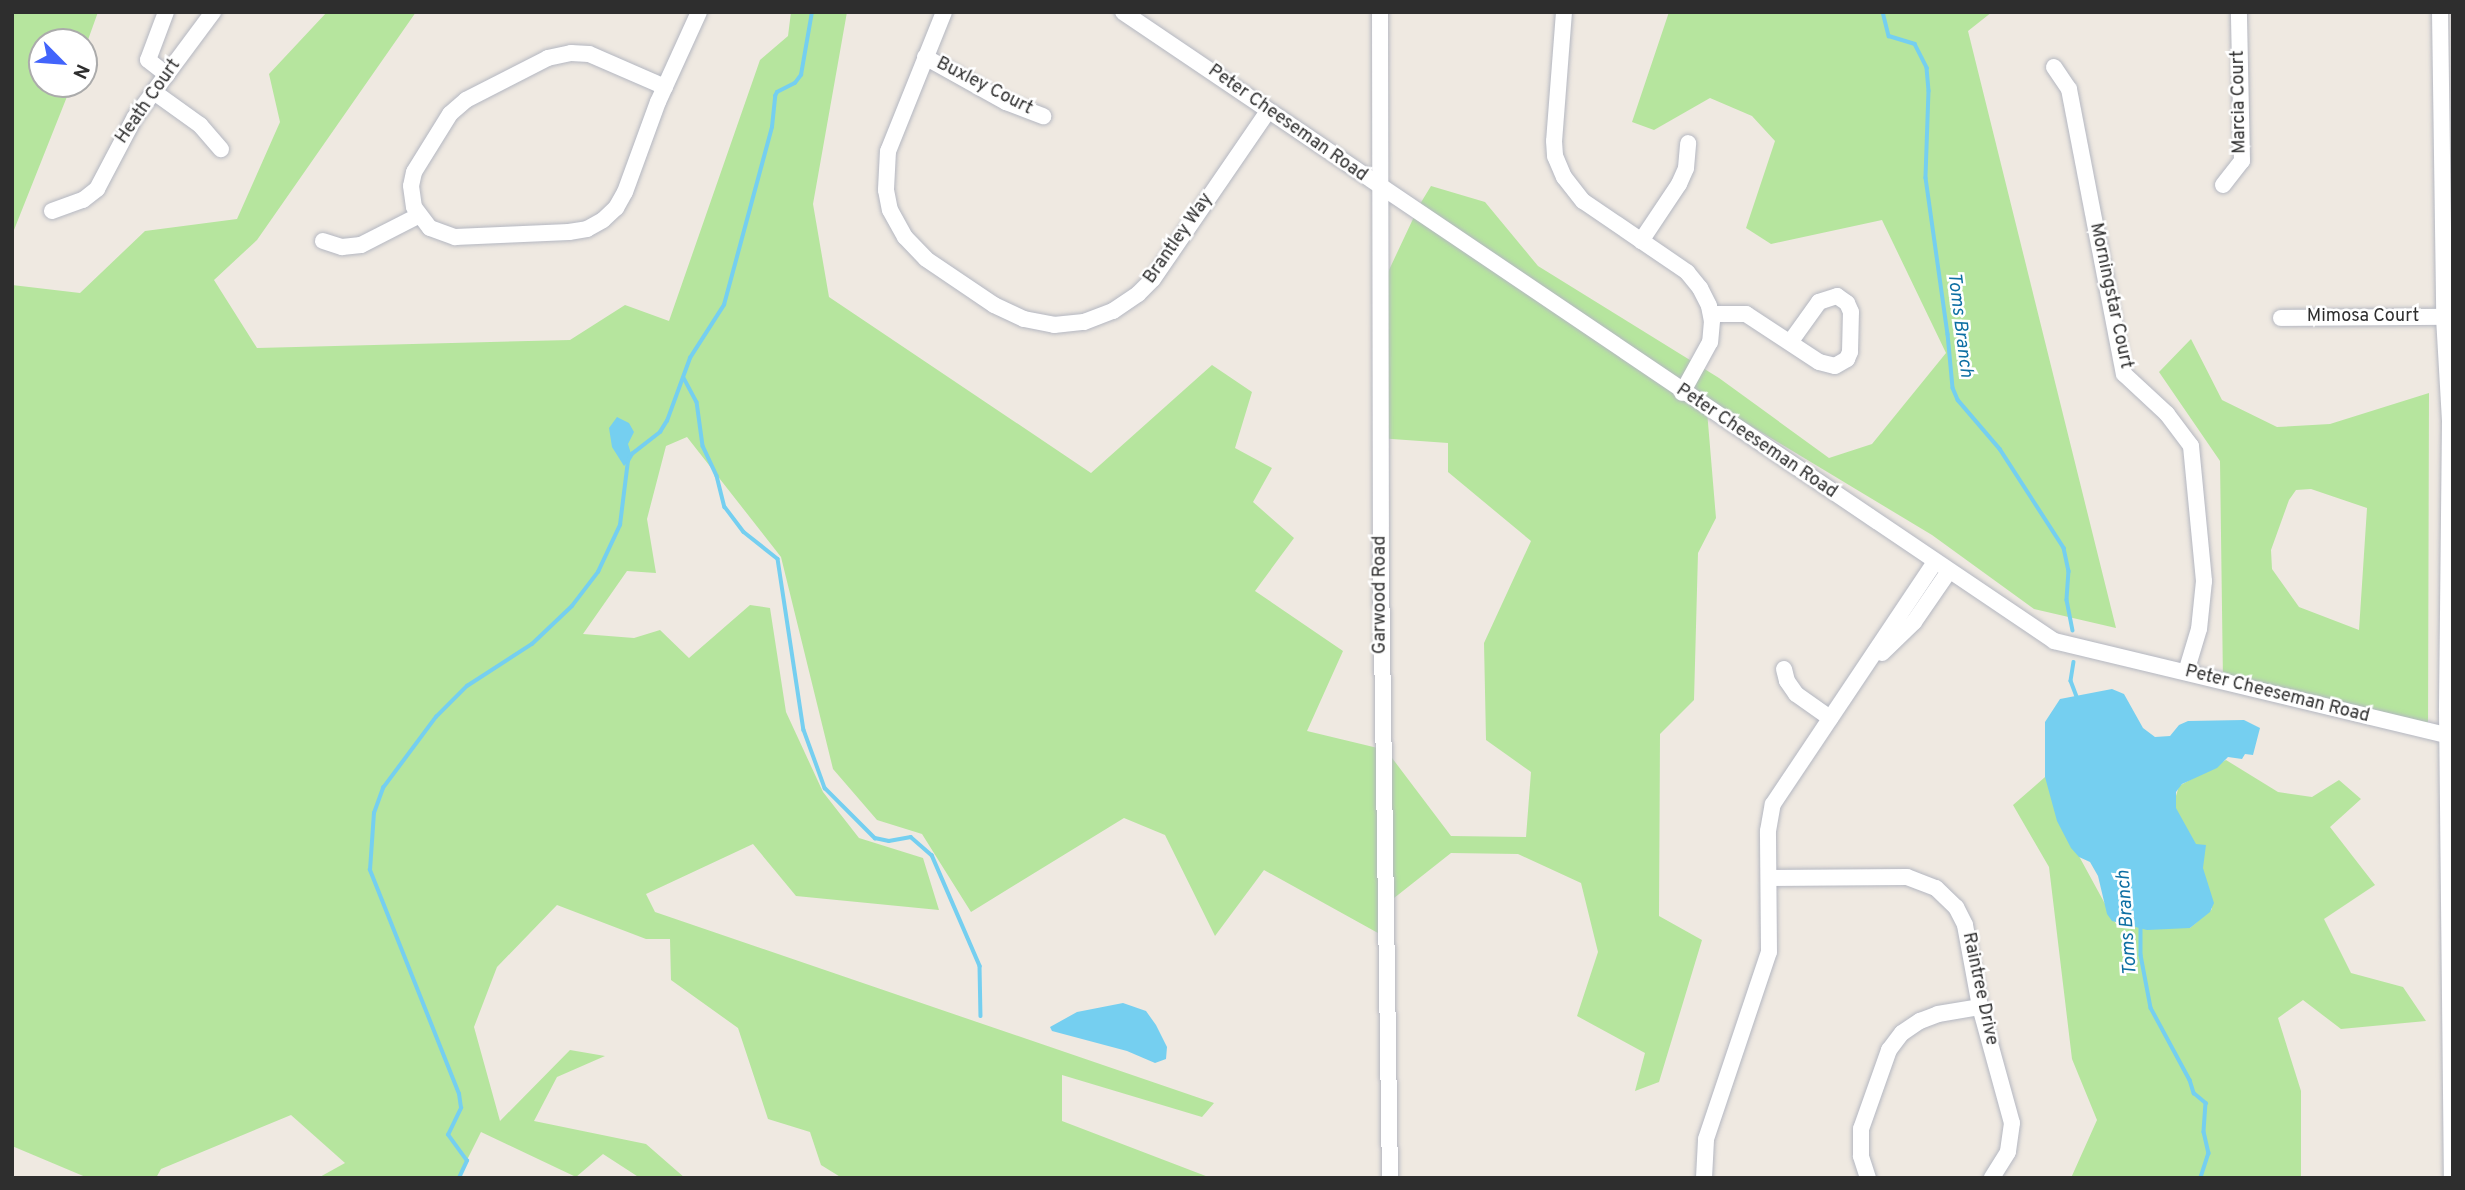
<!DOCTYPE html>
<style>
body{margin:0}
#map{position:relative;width:2465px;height:1190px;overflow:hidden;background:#efe9e1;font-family:Overpass,sans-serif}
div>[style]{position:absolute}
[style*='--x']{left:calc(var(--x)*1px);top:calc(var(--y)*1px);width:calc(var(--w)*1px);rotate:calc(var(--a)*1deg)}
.green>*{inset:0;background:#b6e59e}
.water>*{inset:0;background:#75cff0}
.stream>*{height:3.5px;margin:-1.75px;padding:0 1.75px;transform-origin:1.75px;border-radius:1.75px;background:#75cff0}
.roads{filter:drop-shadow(0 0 2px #b4b7c1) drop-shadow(0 0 2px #b4b7c1)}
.minor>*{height:16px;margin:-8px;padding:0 8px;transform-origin:8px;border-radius:8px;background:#fff}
span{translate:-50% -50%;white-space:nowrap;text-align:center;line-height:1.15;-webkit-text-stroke:5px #fff;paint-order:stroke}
.street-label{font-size:18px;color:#2e2e2e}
.water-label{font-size:19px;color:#0d6fa3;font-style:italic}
.frame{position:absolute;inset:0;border:14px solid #2e2e2e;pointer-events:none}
.north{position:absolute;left:28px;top:28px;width:70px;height:70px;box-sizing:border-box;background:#fff;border:2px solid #ababab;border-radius:50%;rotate:115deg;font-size:19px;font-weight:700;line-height:28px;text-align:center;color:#2e2e2e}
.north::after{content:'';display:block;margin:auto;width:24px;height:32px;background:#4264fb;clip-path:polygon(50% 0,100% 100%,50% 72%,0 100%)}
</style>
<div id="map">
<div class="green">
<i style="clip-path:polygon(12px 12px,98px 12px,84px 51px,84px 42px,42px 42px,42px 84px,72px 84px,12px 235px)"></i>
<i style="clip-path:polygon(327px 12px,416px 12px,257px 240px,214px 280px,257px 348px,570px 340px,625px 305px,669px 321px,760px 60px,788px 36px,791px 12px,847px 12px,813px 204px,829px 297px,1091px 473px,1212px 365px,1252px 392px,1235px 448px,1272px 468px,1253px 502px,1294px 538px,1255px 591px,1343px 651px,1307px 731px,1386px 750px,1451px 836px,1526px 837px,1531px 772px,1486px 740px,1484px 643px,1531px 541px,1448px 472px,1448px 443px,1378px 438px,1381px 287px,1420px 204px,1431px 186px,1485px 202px,1538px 266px,1719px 378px,1829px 458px,1872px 444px,1946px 353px,1882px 220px,1771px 244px,1746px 228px,1775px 141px,1752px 116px,1710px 98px,1654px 130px,1632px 122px,1669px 12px,1992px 12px,1968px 31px,2116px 628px,2034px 609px,1932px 535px,1706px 399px,1716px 518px,1698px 553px,1694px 700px,1660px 734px,1659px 916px,1702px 940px,1659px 1082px,1635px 1091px,1645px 1053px,1577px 1016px,1598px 952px,1581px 883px,1518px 854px,1451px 853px,1389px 902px,1387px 938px,1264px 870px,1215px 936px,1165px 835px,1124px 818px,971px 912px,922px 834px,877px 820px,833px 769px,781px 557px,687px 437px,666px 446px,647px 519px,656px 573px,627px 571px,583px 634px,634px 638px,660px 630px,689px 658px,750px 605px,770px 608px,786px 712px,823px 792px,859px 838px,923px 858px,939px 910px,796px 896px,753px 844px,646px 894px,655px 912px,1214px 1103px,1202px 1117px,1062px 1075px,1062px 1121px,1211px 1178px,842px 1178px,821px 1165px,810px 1132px,768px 1119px,738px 1028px,671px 980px,670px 939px,646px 939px,557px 905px,497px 967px,474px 1027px,500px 1121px,570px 1050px,605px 1056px,557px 1077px,534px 1121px,646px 1144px,685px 1178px,640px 1178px,603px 1154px,576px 1177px,481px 1132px,458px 1178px,318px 1178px,345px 1163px,291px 1115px,161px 1169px,156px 1178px,88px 1178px,12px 1146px,12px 285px,80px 293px,145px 231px,237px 219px,280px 122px,269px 74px)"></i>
<i style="clip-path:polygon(evenodd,2191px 339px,2222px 400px,2277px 427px,2330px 424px,2429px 393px,2428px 731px,2223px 682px,2220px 461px,2159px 372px,2191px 339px,2311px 489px,2367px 508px,2359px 630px,2299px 607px,2272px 569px,2271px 550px,2289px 500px,2296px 490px,2311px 489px)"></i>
<i style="clip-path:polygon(2226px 760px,2278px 792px,2312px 797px,2339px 780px,2361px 799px,2330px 827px,2375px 885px,2324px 919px,2351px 973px,2403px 987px,2426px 1021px,2341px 1029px,2303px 1000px,2278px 1018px,2301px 1091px,2301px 1178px,2071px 1178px,2097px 1120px,2072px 1059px,2049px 867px,2013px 805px,2053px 770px,2062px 825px,2116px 924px,2190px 928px,2212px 909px,2172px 809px,2179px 786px)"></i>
</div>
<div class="water">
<i style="clip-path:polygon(617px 417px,629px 423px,634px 432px,628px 444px,632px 457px,624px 466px,612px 447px,609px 428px)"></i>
<i style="clip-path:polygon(2112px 689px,2124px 694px,2143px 728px,2155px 737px,2170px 736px,2179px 725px,2188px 721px,2244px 720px,2260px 728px,2253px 755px,2245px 754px,2242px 759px,2228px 757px,2217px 768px,2182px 784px,2176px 792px,2176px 808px,2196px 844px,2206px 845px,2203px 868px,2214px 903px,2210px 912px,2190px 928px,2147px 930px,2112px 921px,2107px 914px,2098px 876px,2090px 862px,2079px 857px,2071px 848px,2057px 821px,2045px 777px,2045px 722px,2060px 699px)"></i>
<i style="clip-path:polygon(1123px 1003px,1146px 1011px,1156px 1025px,1167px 1047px,1166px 1059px,1155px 1063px,1127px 1051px,1052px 1031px,1050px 1027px,1077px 1012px)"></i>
</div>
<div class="stream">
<i style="--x:1883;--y:12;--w:25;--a:76"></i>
<i style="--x:1889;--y:36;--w:27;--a:17"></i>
<i style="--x:1915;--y:44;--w:27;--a:63"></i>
<i style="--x:1927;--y:68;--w:23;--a:85"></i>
<i style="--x:1929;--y:91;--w:87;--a:92"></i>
<i style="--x:1926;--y:178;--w:158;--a:82"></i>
<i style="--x:1948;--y:334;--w:54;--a:84.7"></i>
<i style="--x:1953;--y:388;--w:13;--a:67"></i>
<i style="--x:1958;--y:400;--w:65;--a:49.4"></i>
<i style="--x:2000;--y:449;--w:118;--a:57.1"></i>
<i style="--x:2064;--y:548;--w:24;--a:78"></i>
<i style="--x:2069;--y:571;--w:29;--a:94"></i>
<i style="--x:2067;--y:600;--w:31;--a:79"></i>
<i style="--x:684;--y:378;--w:27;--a:62"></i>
<i style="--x:697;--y:402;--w:44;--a:82.2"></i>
<i style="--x:703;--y:446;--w:33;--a:65"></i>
<i style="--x:717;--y:476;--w:32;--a:76"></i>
<i style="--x:725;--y:507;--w:31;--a:53"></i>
<i style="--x:744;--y:532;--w:43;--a:38.5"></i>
<i style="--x:778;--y:559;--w:173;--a:81.4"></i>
<i style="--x:804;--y:730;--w:62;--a:70.1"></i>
<i style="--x:825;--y:788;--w:71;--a:45"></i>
<i style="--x:875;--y:838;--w:14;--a:12"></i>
<i style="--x:889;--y:841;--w:22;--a:-10"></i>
<i style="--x:911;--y:837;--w:28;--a:41"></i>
<i style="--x:932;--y:855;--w:121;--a:66.6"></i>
<i style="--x:980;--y:966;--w:50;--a:88.9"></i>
<i style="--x:2074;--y:662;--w:19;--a:99"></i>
<i style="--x:2071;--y:681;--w:17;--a:69"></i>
<i style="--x:2141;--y:924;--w:31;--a:90"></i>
<i style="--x:2141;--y:955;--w:54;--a:79.3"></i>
<i style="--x:2151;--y:1008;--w:82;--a:61.6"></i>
<i style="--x:2190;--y:1080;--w:14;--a:73"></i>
<i style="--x:2194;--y:1093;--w:16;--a:40"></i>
<i style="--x:2206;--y:1103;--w:29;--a:94"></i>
<i style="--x:2204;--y:1132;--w:22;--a:77"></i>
<i style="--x:2209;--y:1153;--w:26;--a:108"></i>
<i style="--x:459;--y:1178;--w:19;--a:-65"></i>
<i style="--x:467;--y:1161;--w:32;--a:-126"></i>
<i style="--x:448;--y:1135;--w:30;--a:-64"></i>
<i style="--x:461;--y:1108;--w:14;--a:-98"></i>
<i style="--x:459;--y:1094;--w:241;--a:-111.7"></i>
<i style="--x:370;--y:870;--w:57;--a:-86"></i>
<i style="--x:374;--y:813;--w:27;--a:-70"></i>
<i style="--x:383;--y:788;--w:89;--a:-53.3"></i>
<i style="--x:436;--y:717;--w:44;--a:-45"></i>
<i style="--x:467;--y:686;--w:77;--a:-32.9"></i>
<i style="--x:532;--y:644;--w:55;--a:-43.5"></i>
<i style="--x:572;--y:606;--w:43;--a:-52.6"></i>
<i style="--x:598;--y:572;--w:52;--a:-64.9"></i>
<i style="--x:620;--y:525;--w:64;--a:-82.9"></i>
<i style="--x:628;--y:461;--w:8;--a:-60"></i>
<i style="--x:632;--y:454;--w:36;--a:-38"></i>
<i style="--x:660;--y:432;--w:13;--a:-58"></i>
<i style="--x:667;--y:421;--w:67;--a:-69.9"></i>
<i style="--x:690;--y:358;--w:63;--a:-57.3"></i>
<i style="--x:724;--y:305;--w:184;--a:-74.9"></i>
<i style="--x:772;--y:127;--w:31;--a:-84"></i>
<i style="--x:775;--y:96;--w:4;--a:-63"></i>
<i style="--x:777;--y:92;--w:20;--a:-27"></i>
<i style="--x:795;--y:83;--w:10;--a:-53"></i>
<i style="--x:801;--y:75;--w:64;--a:-80.1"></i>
</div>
<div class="roads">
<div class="minor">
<i style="--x:166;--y:12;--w:51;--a:110.6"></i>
<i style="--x:148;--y:60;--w:24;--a:38"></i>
<i style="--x:944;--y:12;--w:150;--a:111.9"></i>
<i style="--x:888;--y:151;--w:39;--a:93"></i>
<i style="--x:886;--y:190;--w:20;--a:79"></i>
<i style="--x:890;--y:210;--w:31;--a:61"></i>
<i style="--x:905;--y:237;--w:30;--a:46"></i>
<i style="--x:926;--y:259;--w:82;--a:34.1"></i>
<i style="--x:994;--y:305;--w:33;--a:25"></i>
<i style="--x:1024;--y:319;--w:31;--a:11"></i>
<i style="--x:1054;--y:325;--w:30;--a:-6"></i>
<i style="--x:1084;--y:322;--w:31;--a:-21"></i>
<i style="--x:1113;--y:311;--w:30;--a:-34"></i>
<i style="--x:1138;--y:294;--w:21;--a:-45"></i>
<i style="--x:1153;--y:279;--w:204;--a:-55.6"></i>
<i style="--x:1123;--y:12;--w:1124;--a:34.04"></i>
<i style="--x:2054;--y:641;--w:410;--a:13.5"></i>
<i style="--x:1380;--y:12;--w:561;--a:89.9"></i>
<i style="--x:1381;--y:573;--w:605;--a:89.15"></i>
<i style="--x:1564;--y:12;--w:129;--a:94.4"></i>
<i style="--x:1554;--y:141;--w:15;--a:86"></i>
<i style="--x:1555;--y:156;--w:23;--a:67"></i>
<i style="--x:1564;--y:177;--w:31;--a:52"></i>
<i style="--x:1583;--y:201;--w:126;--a:34.3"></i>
<i style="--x:1687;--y:272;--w:21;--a:51"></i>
<i style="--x:1700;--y:288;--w:20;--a:63"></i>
<i style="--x:1709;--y:306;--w:15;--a:79"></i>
<i style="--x:1712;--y:321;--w:21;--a:95"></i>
<i style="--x:1710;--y:342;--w:58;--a:118.8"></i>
<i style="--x:2440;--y:12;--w:305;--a:89.2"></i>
<i style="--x:2444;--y:317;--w:104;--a:86.7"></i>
<i style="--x:2450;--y:421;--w:290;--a:90.6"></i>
<i style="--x:2447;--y:711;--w:467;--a:89.4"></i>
<i style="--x:925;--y:57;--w:93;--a:29.1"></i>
<i style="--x:1006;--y:102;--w:40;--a:21"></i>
<i style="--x:2054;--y:67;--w:27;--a:56"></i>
<i style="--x:2069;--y:89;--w:290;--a:79.1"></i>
<i style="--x:2124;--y:374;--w:59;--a:42.9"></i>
<i style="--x:2167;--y:414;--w:40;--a:53"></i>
<i style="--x:2191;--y:446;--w:136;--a:84.5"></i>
<i style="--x:2204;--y:581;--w:48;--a:95.9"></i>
<i style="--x:2199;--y:629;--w:45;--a:106.8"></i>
<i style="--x:665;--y:87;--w:83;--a:-156.5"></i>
<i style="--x:589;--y:54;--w:18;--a:-177"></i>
<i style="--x:571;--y:53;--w:24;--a:168"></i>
<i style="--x:548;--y:58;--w:92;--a:152.9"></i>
<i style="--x:466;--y:100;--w:21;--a:139"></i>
<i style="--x:450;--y:114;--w:68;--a:121.8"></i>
<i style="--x:414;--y:172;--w:14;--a:102"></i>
<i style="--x:411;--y:186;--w:21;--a:82"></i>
<i style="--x:414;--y:207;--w:26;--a:53"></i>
<i style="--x:430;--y:228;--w:27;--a:20"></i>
<i style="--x:455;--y:237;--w:114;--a:-2.5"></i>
<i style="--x:569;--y:232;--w:18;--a:-9"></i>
<i style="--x:587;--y:229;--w:18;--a:-29"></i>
<i style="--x:603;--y:220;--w:18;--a:-43"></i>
<i style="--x:616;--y:208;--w:18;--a:-61"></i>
<i style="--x:625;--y:192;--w:96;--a:-69.9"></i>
<i style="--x:658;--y:102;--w:99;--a:-65.5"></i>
<i style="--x:154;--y:92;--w:57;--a:35.7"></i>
<i style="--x:200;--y:125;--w:32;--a:49"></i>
<i style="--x:2223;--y:185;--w:31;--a:-52"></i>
<i style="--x:2242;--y:161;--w:149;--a:-91.2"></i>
<i style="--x:52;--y:211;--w:33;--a:-20"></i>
<i style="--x:83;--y:200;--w:18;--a:-38"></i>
<i style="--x:97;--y:189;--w:81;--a:-62.2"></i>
<i style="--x:135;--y:117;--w:131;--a:-53.4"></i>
<i style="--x:323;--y:241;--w:20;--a:18"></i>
<i style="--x:342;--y:247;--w:19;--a:-6"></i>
<i style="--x:361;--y:245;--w:64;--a:-27"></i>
<i style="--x:1641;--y:241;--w:69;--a:-56.3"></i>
<i style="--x:1679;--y:184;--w:17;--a:-66"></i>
<i style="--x:1686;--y:168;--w:25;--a:-85"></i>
<i style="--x:1711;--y:314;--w:35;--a:0"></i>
<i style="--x:1746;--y:314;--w:87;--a:33.3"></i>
<i style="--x:1819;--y:362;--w:16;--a:14"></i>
<i style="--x:1835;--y:366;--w:14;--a:-30"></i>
<i style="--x:1847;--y:359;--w:8;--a:-67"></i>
<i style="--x:1850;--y:352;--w:40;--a:-88.6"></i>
<i style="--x:1851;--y:312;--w:10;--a:-114"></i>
<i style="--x:1847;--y:303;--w:12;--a:-145"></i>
<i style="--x:1837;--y:296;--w:19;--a:162"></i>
<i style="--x:1819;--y:302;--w:48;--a:125.7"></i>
<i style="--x:2281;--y:318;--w:163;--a:-0.4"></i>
<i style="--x:1882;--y:653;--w:45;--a:-44.1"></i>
<i style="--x:1914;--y:622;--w:62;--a:-55.5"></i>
<i style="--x:1784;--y:669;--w:12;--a:76"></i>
<i style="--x:1787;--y:681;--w:16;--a:55"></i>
<i style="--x:1796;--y:694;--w:42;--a:35.2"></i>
<i style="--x:1769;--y:878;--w:138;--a:-0.4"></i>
<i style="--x:1907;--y:877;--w:31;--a:21"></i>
<i style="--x:1936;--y:888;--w:28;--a:44"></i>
<i style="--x:1956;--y:907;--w:20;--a:63"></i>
<i style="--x:1965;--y:925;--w:83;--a:79.6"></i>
<i style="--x:1980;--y:1007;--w:120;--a:74.6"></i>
<i style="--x:2012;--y:1123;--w:29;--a:98"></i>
<i style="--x:2008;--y:1152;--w:31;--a:122"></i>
<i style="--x:1704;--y:1178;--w:39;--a:-87"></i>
<i style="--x:1706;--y:1139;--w:197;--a:-71.4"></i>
<i style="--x:1769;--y:952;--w:121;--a:-90.5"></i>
<i style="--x:1768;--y:831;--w:27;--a:-80"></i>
<i style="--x:1773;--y:804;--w:291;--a:-56.2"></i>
<i style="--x:1868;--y:1178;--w:23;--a:-108"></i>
<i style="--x:1861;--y:1156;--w:27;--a:-90"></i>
<i style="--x:1861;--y:1129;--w:84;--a:-70.5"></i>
<i style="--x:1889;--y:1050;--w:21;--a:-53"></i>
<i style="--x:1902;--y:1033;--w:22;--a:-34"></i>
<i style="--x:1920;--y:1021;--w:19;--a:-21"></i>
<i style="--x:1938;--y:1014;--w:43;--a:-9.5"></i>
</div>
</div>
<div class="street-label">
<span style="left:984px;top:87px;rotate:27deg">Buxley Court</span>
<span style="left:149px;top:102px;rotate:-55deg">Heath Court</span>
<span style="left:2240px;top:102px;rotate:-91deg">Marcia Court</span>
<span style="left:1287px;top:124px;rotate:35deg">Peter Cheeseman Road</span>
<span style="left:1179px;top:239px;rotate:-55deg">Brantley Way</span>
<span style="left:2110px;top:296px;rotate:78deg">Morningstar Court</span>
<span style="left:2363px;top:317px">Mimosa Court</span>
<span style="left:1756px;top:442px;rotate:34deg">Peter Cheeseman Road</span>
<span style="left:1381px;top:595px;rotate:-90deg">Garwood Road</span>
<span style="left:2277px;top:695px;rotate:14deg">Peter Cheeseman Road</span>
<span style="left:1979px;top:989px;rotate:78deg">Raintree Drive</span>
</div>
<div class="water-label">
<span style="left:1959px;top:325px;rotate:83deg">Toms Branch</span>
<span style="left:2128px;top:923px;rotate:-94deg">Toms Branch</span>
</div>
<div class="frame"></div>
<div class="north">N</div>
</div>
